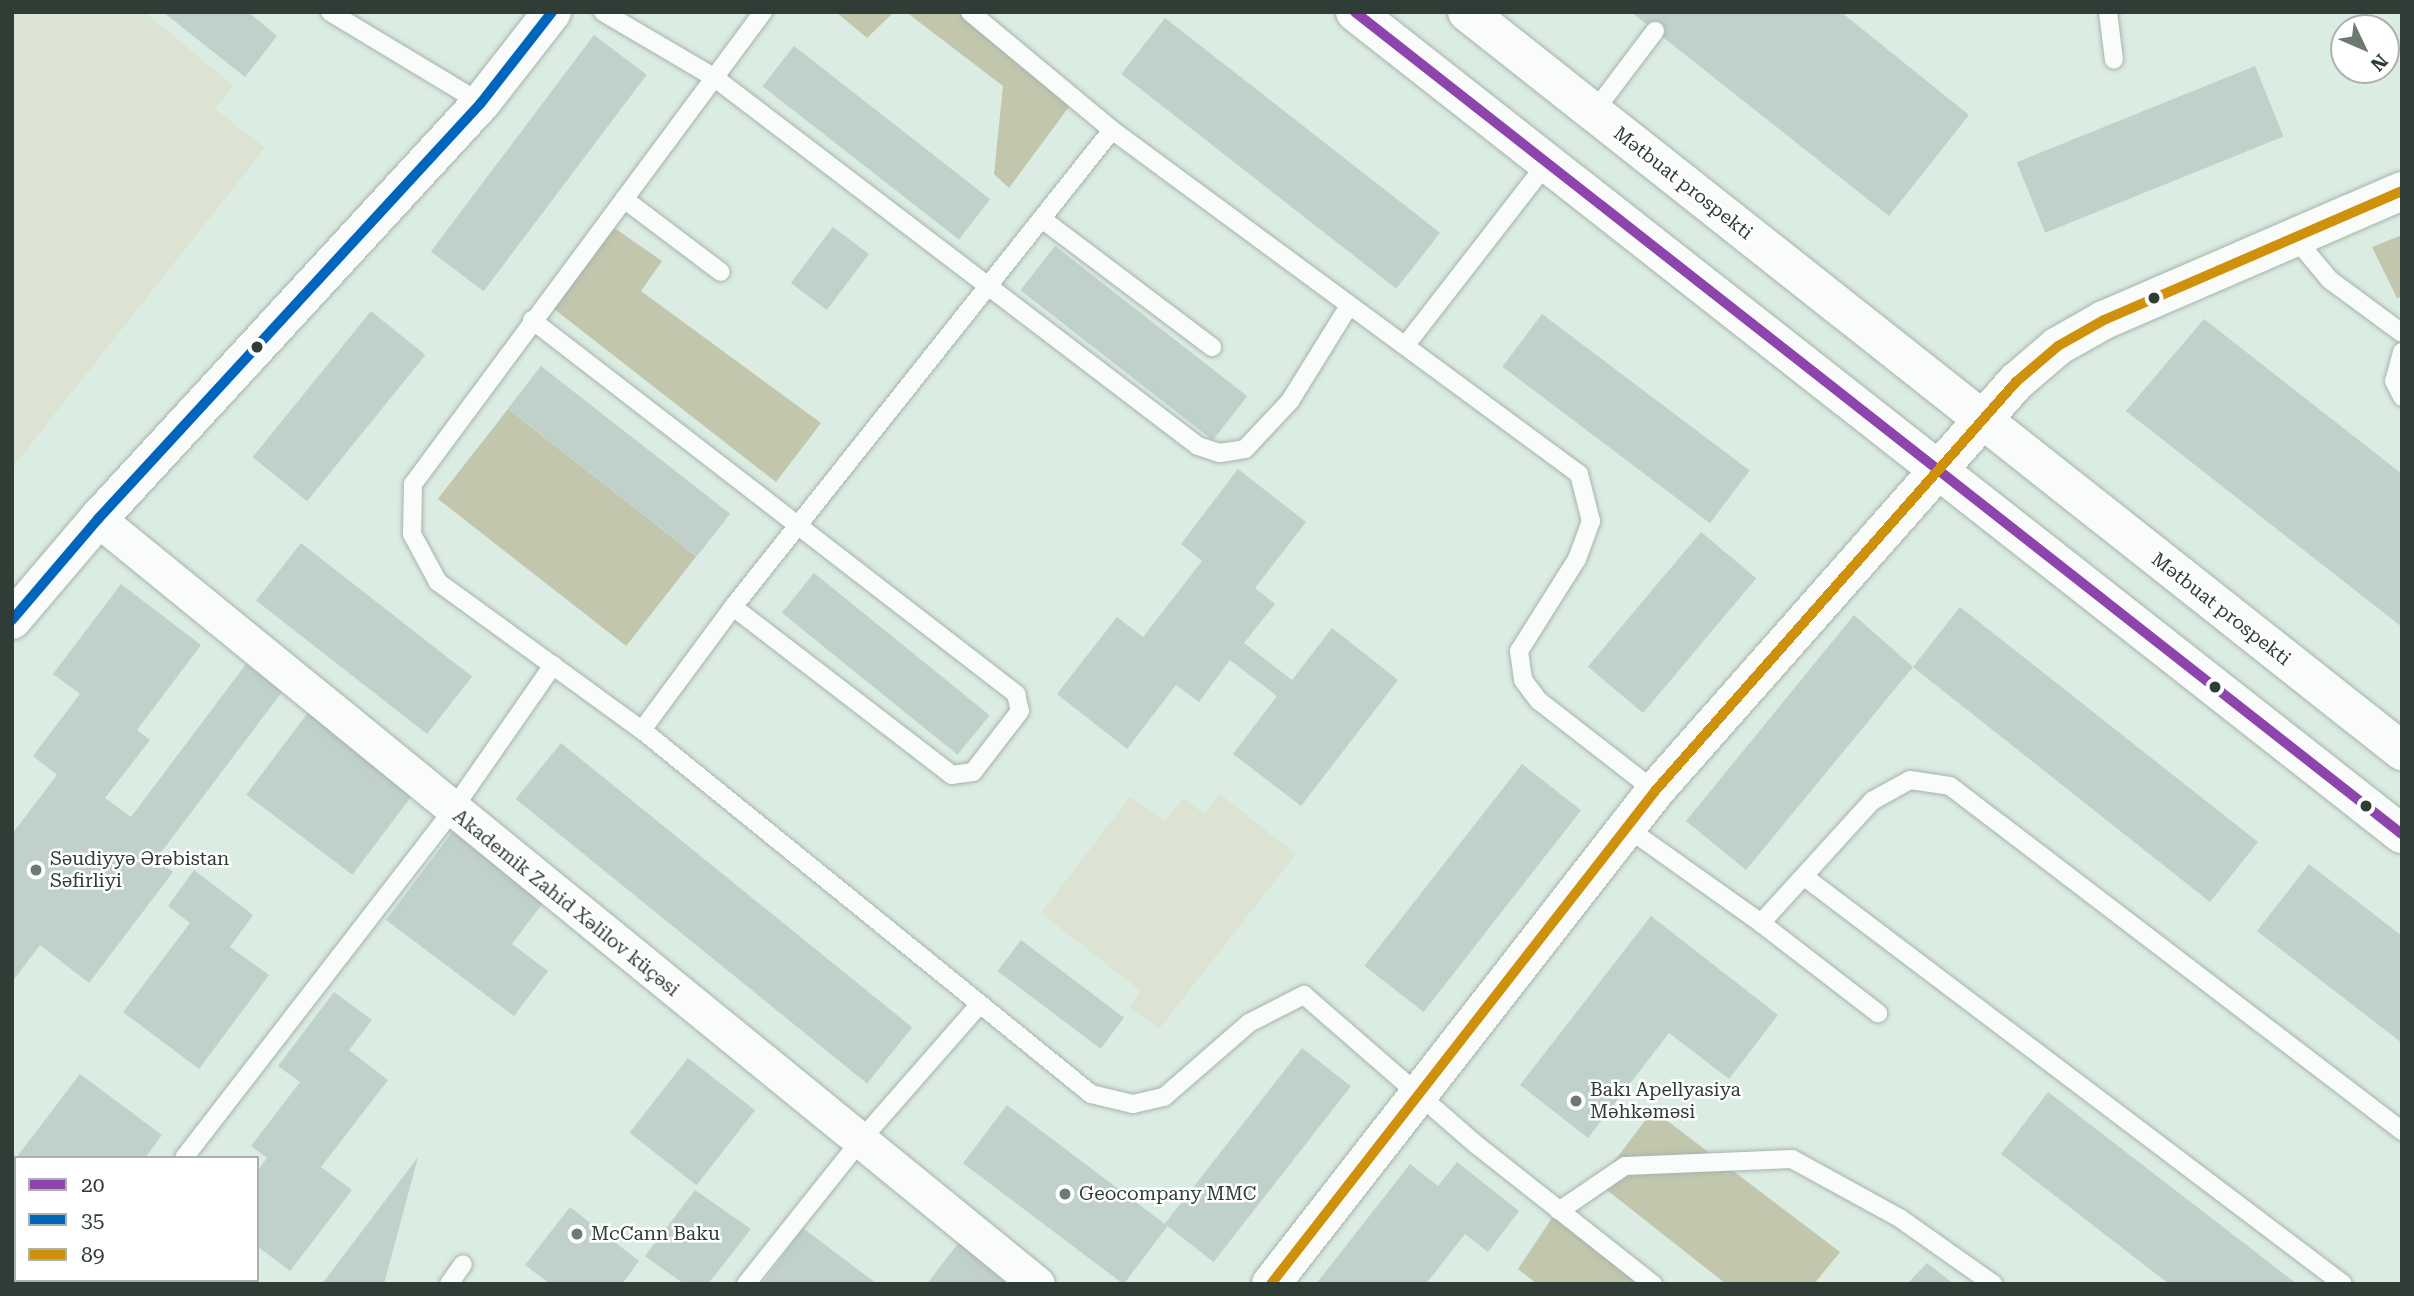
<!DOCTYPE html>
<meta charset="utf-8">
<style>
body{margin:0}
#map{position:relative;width:2414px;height:1296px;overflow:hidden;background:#dbece2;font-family:"Roboto Serif",serif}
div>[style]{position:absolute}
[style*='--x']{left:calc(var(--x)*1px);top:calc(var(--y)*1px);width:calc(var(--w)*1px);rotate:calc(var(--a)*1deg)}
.green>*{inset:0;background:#dde3d2}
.forest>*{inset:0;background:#c1c6ad;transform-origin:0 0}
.building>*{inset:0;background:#c0d0cb;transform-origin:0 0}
.roads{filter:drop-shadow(0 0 2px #a6b4ac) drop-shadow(0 0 2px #a6b4ac)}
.lane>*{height:18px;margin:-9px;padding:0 9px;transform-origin:9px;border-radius:9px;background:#fafcfb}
.street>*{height:35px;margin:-17.5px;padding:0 17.5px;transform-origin:17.5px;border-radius:17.5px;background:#fafcfb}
.secondary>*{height:38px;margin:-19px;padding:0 19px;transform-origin:19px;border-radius:19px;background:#fafcfb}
.primary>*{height:38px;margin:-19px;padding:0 19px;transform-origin:19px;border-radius:19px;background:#fafcfb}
.bus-1>*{height:10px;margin:-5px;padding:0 5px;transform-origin:5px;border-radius:5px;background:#8e44ad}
.bus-2>*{height:10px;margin:-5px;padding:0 5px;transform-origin:5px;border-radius:5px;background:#0065bd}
.bus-3>*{height:10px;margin:-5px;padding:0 5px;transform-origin:5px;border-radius:5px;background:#cf910b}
.dots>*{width:19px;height:19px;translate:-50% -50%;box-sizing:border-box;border:4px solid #fff;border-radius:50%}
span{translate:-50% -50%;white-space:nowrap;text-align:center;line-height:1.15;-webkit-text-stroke:5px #fff;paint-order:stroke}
.street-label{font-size:19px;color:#303d36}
.poi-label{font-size:19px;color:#303d36}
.left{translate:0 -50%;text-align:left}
.frame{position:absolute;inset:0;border:14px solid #303d36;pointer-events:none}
.legend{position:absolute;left:14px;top:1156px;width:245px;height:126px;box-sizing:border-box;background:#fff;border:2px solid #acb1af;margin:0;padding:9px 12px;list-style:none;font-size:21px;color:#303d36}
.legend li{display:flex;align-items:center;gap:14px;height:35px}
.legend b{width:35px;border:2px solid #acb1af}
.north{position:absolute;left:2330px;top:14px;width:70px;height:70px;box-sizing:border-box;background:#fff;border:2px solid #acb1af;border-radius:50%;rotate:134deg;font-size:19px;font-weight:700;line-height:28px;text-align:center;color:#303d36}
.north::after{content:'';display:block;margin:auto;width:24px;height:32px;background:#6c7a72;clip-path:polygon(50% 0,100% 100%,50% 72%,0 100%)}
</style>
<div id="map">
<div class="green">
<i style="clip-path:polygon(12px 12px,144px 12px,233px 85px,215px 109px,265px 148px,12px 468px)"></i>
<i style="clip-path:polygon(1220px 794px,1296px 854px,1159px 1029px,1129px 1007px,1141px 991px,1041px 913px,1130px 797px,1165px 821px,1184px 798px,1204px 814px)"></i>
</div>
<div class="forest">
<i style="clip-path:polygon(836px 12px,894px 12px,867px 38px)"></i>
<i style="clip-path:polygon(906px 12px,968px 12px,1077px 96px,1009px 188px,994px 174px,1003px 86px)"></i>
<i style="clip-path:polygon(600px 218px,662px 261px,641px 291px,821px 423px,776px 482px,540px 298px)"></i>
<i style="clip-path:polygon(2402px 235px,2402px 297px,2397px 298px,2372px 247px)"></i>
<i style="left:508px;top:409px;width:239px;height:114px;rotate:38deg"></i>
<i style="clip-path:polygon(1653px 1110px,1840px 1252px,1814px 1284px,1726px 1284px,1598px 1183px)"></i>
<i style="clip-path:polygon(1554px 1215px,1641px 1284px,1537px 1284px,1518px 1269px)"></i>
</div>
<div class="building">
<i style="clip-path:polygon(163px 12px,248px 12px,277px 36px,245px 77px)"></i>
<i style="clip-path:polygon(1631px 12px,1841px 12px,1969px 115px,1889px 216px)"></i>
<i style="left:1165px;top:18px;width:349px;height:71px;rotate:38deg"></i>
<i style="left:594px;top:35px;width:66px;height:271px;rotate:37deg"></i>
<i style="left:794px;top:46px;width:249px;height:51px;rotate:38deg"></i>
<i style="left:2255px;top:66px;width:76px;height:257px;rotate:68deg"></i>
<i style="left:833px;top:227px;width:45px;height:70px;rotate:37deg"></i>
<i style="left:1055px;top:246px;width:244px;height:56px;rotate:38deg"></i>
<i style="left:371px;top:311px;width:70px;height:188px;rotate:39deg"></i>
<i style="left:1542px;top:314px;width:260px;height:66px;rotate:37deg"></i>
<i style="clip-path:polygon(2204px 319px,2402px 474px,2402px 627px,2126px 411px)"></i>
<i style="left:541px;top:366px;width:240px;height:54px;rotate:38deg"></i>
<i style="clip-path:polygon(1238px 469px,1306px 522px,1255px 588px,1275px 604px,1244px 643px,1292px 680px,1332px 628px,1398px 680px,1301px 806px,1233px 754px,1277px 696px,1230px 660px,1199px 702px,1176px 685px,1127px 749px,1057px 694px,1117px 617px,1143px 637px,1202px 561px,1181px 544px)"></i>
<i style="left:1701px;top:532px;width:72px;height:176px;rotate:40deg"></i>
<i style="left:301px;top:543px;width:217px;height:73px;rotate:38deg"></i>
<i style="left:814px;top:573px;width:226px;height:51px;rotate:39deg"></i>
<i style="clip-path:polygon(121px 584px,201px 645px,137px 730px,150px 740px,105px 798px,131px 817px,246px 664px,282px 692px,156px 859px,173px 872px,89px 983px,40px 945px,12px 982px,12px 834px,57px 775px,33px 756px,80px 694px,53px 674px)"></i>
<i style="clip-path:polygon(1960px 607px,2258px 842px,2210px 902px,1913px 667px,1746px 870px,1686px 821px,1854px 615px,1913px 667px)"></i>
<i style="left:313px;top:706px;width:133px;height:111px;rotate:37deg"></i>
<i style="left:561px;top:743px;width:452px;height:72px;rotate:39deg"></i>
<i style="left:1522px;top:764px;width:75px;height:256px;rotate:38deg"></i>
<i style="clip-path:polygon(456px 827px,548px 896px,512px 944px,548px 971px,514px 1016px,386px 920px)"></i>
<i style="clip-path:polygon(2309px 864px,2402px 936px,2402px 1043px,2257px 931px)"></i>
<i style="clip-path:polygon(194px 870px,253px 915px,230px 947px,269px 975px,199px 1069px,123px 1012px,190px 923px,168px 906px)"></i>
<i style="clip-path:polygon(1651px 916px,1778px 1015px,1729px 1079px,1669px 1033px,1588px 1138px,1520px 1085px)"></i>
<i style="left:1021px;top:940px;width:129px;height:39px;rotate:37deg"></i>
<i style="clip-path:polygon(334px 992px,372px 1020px,349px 1050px,388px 1080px,321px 1167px,352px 1190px,290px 1271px,257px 1246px,257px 1171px,267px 1158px,251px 1146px,300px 1082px,278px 1066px)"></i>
<i style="left:1302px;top:1048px;width:62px;height:223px;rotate:38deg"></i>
<i style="left:688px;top:1058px;width:85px;height:95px;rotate:38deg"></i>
<i style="clip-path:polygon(80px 1074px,162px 1135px,145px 1158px,16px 1158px)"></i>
<i style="clip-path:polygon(2048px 1092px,2297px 1284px,2169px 1284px,2001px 1154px)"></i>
<i style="left:1007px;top:1105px;width:201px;height:73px;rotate:37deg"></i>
<i style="clip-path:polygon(418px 1157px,384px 1284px,322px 1284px)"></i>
<i style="clip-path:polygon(16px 1159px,16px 1280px,53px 1280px,50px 1284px,12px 1284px)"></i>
<i style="clip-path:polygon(1457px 1162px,1519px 1211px,1488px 1252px,1465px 1234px,1426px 1284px,1316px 1284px,1410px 1164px,1438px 1186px)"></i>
<i style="clip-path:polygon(695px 1190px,751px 1229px,708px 1284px,684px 1284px,645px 1256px)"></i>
<i style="clip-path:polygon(570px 1207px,639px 1261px,622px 1284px,550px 1284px,525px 1265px)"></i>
<i style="clip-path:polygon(803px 1228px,877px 1284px,762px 1284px)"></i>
<i style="clip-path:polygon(962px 1238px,1017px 1284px,927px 1284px)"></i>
<i style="clip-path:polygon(1927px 1263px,1954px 1284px,1907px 1284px)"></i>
<i style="clip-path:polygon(110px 1280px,139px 1280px,144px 1284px,107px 1284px)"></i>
<i style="clip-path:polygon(177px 1280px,251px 1280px,175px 1284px)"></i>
</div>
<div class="roads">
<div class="lane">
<i style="--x:330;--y:12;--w:176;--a:31.1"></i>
<i style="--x:603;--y:12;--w:130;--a:30.5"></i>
<i style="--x:715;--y:78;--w:607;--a:37.3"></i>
<i style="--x:1198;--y:446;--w:23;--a:18"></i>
<i style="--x:1220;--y:453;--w:25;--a:-9"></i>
<i style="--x:1245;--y:449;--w:66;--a:-46.8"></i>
<i style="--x:1290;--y:401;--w:112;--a:-58.2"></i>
<i style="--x:763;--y:12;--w:588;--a:126.56"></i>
<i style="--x:413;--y:484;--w:50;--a:91.1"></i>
<i style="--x:412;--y:534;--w:55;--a:61.6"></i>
<i style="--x:438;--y:582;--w:252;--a:36"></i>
<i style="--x:642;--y:730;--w:578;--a:39.03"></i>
<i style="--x:1091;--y:1094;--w:43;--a:13.4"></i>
<i style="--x:1133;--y:1104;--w:32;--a:-13"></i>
<i style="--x:1164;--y:1097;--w:113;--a:-41"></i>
<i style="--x:1249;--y:1023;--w:62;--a:-27"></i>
<i style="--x:1304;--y:995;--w:230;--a:41"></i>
<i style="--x:1478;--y:1146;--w:223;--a:38.3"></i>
<i style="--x:970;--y:12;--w:185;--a:39.7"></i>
<i style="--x:1112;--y:130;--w:580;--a:36.38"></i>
<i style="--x:1579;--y:474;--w:49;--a:75.7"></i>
<i style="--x:1591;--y:521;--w:40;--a:110.2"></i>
<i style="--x:1577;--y:559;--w:109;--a:122.2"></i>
<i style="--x:1519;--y:651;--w:29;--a:82"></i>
<i style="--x:1523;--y:680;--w:26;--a:53"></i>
<i style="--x:1539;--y:701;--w:147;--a:37.8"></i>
<i style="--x:2108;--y:12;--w:48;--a:82.9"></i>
<i style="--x:1593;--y:113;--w:103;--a:-52.9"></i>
<i style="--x:624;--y:199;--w:121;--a:37"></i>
<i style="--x:1042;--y:219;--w:213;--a:37"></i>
<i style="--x:2294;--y:237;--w:56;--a:50.1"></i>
<i style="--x:2330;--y:280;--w:89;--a:36.4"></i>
<i style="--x:532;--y:320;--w:612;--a:37.69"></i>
<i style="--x:1016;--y:694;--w:17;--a:77"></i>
<i style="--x:1020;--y:711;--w:77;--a:127.6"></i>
<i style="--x:973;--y:772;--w:21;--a:172"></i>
<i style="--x:952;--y:775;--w:276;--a:-142.5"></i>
<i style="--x:1405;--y:346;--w:230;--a:-52.2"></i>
<i style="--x:2402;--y:352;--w:30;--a:105"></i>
<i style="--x:2394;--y:381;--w:18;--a:63"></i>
<i style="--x:642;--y:730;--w:153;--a:-53.5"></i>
<i style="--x:733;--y:607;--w:609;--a:-51.53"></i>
<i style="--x:1626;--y:827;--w:166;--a:35.4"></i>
<i style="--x:1761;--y:923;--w:165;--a:-47.7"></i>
<i style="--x:1872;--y:801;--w:43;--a:-28.9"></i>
<i style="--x:1910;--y:780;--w:40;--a:8.5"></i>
<i style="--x:1950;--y:786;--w:569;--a:37.35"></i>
<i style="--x:1806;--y:878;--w:673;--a:37.09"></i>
<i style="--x:1761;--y:923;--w:148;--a:37.6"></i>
<i style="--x:184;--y:1158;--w:437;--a:-52.3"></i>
<i style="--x:451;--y:812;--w:179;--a:-55.2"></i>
<i style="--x:1559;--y:1211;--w:80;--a:-34.3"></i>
<i style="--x:1625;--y:1166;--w:167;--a:-2.4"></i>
<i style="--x:1792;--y:1159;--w:124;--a:28.8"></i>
<i style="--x:1901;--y:1219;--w:113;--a:35.2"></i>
<i style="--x:87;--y:1284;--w:5;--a:-53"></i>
<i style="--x:449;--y:1284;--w:24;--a:-55"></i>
<i style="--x:746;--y:1284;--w:183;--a:-51.4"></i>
<i style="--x:860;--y:1141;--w:181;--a:-48.8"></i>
</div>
<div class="street">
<i style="--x:98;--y:519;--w:1211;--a:39.17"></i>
</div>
<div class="secondary">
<i style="--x:12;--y:620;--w:133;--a:-49.6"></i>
<i style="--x:98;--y:519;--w:565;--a:-47.37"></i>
<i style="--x:481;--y:103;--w:115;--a:-52"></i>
<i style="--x:1271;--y:1284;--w:625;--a:-52.08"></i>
<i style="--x:1655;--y:791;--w:546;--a:-48.57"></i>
<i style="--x:2016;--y:382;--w:55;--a:-40.6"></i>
<i style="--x:2058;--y:346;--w:53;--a:-29.5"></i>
<i style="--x:2104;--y:320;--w:325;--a:-23.4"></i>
</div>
<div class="primary">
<i style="--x:1355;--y:12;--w:1331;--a:38.14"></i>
<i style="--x:1467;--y:12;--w:1192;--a:38.32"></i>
</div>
</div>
<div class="bus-1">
<i style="--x:1355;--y:12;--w:1331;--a:38.14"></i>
</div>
<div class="bus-2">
<i style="--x:12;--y:620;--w:133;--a:-49.6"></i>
<i style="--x:98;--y:519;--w:565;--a:-47.37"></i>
<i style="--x:481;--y:103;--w:115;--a:-52"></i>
</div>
<div class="bus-3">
<i style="--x:1271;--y:1284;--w:625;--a:-52.08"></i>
<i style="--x:1655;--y:791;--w:546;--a:-48.57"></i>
<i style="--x:2016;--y:382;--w:55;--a:-40.6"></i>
<i style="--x:2058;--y:346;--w:53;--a:-29.5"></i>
<i style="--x:2104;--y:320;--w:325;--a:-23.4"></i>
</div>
<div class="dots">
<i style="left:2154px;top:298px;background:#303d36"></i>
<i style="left:257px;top:347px;background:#303d36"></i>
<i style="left:2215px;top:687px;background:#303d36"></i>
<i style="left:2366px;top:806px;background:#303d36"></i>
<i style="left:36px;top:870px;background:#6c7a72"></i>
<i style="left:1576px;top:1101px;background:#6c7a72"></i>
<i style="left:1065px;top:1194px;background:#6c7a72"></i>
<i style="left:577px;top:1234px;background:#6c7a72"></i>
</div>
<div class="street-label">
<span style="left:1683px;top:183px;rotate:38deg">Mətbuat prospekti</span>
<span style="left:2221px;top:609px;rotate:38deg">Mətbuat prospekti</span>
<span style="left:566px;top:903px;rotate:39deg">Akademik Zahid Xəlilov küçəsi</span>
</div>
<div class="poi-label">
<span class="left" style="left:50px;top:870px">Səudiyyə Ərəbistan<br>Səfirliyi</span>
<span class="left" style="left:1590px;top:1101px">Bakı Apellyasiya<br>Məhkəməsi</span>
<span class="left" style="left:1079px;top:1194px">Geocompany MMC</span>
<span class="left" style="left:591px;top:1234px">McCann Baku</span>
</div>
<div class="frame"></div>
<ul class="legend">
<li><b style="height:9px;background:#8e44ad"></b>20</li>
<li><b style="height:9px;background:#0065bd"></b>35</li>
<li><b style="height:9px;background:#cf910b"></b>89</li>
</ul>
<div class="north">N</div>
</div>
